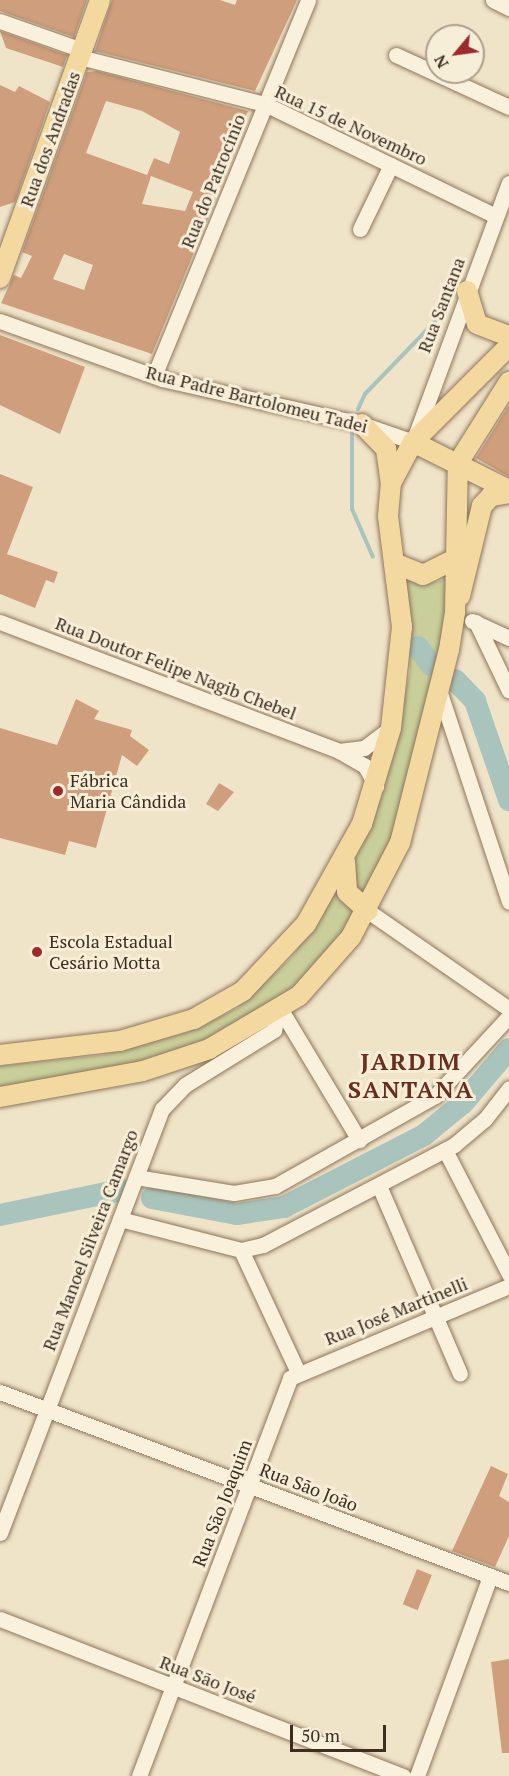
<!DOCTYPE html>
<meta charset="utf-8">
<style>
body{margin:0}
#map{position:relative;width:509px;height:1776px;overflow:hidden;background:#f0e4c8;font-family:"PT Serif",serif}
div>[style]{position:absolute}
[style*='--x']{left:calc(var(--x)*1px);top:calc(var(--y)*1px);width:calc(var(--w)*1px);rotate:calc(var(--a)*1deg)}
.green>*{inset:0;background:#c9cf9b}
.stream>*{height:4px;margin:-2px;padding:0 2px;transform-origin:2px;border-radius:2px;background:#a9c4bc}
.river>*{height:22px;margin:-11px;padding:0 11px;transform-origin:11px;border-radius:11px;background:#a9c4bc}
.building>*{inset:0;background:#cf9f7d;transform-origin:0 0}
.roads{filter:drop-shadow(0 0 2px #8d765c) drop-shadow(0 0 2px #8d765c)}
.minor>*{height:15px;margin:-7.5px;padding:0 7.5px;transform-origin:7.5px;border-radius:7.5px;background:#faf1dc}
.major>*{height:20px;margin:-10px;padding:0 10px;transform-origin:10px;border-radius:10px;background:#f3d9a0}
.dots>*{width:16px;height:16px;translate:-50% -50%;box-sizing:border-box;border:3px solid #f7eed8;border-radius:50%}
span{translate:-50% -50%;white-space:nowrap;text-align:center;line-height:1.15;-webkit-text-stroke:6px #f7eed8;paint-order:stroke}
.street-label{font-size:18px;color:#3d2e20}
.poi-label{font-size:18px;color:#3d2e20}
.left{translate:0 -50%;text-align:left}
.district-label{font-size:24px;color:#6b2e1e;font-weight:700;letter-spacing:1.5px}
.north{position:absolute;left:425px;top:24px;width:60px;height:60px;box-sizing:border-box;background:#f7eed8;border:2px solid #ada18e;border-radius:50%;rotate:241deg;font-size:16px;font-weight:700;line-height:24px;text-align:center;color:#3d2e20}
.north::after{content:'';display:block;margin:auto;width:21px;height:27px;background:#9e2a2b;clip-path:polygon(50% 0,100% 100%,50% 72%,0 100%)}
.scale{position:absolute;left:290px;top:1725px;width:96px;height:27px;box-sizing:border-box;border:3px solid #3d2e20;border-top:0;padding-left:8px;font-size:18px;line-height:21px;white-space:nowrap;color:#3d2e20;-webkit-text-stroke:4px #f7eed8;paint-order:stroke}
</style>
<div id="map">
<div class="green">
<i style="clip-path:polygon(448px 578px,449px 613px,403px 820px,344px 933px,302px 982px,204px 1043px,136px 1067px,0 1090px,0 1066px,102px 1055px,185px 1033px,236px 1009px,292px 957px,347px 875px,384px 789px,410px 671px,406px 579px,422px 586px)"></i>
</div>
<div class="stream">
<i style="--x:358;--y:409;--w:17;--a:-65"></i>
<i style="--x:365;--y:394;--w:120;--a:-46"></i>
<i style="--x:352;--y:434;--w:75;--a:90"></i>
<i style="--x:352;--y:509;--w:52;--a:66.4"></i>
</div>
<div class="river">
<i style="--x:418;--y:647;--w:22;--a:54"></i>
<i style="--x:455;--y:680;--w:29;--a:46"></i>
<i style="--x:475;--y:701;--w:105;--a:71"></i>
<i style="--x:152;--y:1198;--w:86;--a:10.7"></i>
<i style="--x:237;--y:1214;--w:48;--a:-8.5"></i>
<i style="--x:284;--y:1207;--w:157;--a:-27.2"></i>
<i style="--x:424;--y:1135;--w:50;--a:-39.4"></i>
<i style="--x:463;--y:1103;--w:71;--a:-49.6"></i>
<i style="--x:0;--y:1215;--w:124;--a:-11.7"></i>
</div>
<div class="building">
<i style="clip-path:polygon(0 0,87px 0,74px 37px,0 11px)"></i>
<i style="clip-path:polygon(112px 0,220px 0,235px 5px,237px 0,297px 0,255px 91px,95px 51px)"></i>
<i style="clip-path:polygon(0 31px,67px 55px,63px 67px,6px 48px)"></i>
<i style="clip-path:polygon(evenodd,97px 71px,248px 111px,212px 199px,204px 196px,198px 214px,208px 218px,152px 354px,1px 303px,14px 275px,21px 278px,32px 256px,22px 252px,87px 72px,97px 71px,106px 101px,142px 111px,180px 132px,169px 164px,154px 158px,147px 175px,86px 153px,106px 101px,97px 71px,151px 176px,193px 192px,185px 211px,142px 204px,151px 176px,97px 71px,64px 254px,93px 265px,84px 290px,53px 279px,64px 254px)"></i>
<i style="clip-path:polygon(0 85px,15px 92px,19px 86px,50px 102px,15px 202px,0 207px)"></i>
<i style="clip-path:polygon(0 335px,85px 367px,60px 434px,0 405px)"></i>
<i style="clip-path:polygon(509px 405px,509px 477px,476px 458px)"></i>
<i style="clip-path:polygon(0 474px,33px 487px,7px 554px,58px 572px,54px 583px,46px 580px,35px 608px,0 594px)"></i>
<i style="clip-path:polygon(76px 699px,99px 711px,94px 719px,132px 730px,130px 736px,149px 750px,137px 766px,122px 755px,96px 848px,69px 841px,65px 855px,0 838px,0 728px,57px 745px)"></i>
<i style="clip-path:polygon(219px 783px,234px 792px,218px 811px,206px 804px)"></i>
<i style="clip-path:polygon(491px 1466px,508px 1474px,499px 1496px,509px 1502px,509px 1536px,495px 1567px,452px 1551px)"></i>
<i style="left:417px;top:1569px;width:16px;height:38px;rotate:22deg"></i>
<i style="clip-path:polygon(509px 1659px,509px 1753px,502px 1753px,491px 1662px)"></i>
</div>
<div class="roads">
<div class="minor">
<i style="--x:493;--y:0;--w:18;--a:27"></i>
<i style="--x:0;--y:21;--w:87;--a:19.5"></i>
<i style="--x:396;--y:55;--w:124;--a:24.7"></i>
<i style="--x:80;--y:57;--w:191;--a:14.3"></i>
<i style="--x:265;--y:104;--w:257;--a:25.9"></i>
<i style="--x:360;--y:229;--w:71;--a:-64.2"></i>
<i style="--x:0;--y:321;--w:172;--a:19.7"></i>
<i style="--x:162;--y:379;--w:205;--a:12.7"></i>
<i style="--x:362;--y:424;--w:54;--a:19.4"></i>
<i style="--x:413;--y:442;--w:276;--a:-69.7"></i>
<i style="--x:154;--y:376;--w:406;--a:-67.7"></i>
<i style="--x:472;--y:621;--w:41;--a:24.7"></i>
<i style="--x:0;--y:622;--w:363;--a:20.8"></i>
<i style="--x:339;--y:751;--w:30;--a:30"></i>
<i style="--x:365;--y:766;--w:23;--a:61"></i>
<i style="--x:476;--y:622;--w:76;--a:64.4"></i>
<i style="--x:439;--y:690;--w:223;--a:71.7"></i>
<i style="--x:339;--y:751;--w:25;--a:-7"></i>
<i style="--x:364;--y:748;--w:34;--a:-37"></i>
<i style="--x:368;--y:911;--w:172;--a:34.8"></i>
<i style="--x:281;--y:1010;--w:152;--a:59"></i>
<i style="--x:445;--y:1150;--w:140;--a:62.7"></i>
<i style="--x:136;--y:1177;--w:99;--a:9.3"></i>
<i style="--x:234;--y:1193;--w:42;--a:-9.7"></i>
<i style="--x:275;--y:1186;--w:184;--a:-29.4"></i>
<i style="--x:435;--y:1096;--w:109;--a:-47.2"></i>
<i style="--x:380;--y:1188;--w:202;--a:66.7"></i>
<i style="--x:120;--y:1219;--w:125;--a:14.4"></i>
<i style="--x:241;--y:1250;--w:23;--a:-13"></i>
<i style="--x:263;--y:1245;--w:216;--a:-27.6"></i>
<i style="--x:454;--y:1145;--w:40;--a:-40"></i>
<i style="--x:485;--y:1119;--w:39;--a:-52"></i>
<i style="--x:241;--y:1250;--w:135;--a:65"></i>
<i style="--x:0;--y:1392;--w:544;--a:20.57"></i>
<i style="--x:0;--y:1533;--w:454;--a:-69.1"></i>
<i style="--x:162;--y:1109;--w:33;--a:-46"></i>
<i style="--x:185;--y:1085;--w:105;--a:-31.7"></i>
<i style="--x:274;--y:1030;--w:18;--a:-77"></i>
<i style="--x:0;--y:1619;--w:433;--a:21.3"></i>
<i style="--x:139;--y:1776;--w:426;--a:-69.2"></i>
<i style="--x:290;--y:1378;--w:238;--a:-22.8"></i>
<i style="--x:417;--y:1776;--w:213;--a:-69.9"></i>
</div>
<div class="major">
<i style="--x:0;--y:278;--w:295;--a:-70.2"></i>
<i style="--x:467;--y:291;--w:34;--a:73"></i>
<i style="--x:477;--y:324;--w:34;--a:21"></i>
<i style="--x:362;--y:424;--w:35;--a:46"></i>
<i style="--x:386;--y:449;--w:34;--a:82"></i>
<i style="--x:413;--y:442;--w:107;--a:26.6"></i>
<i style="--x:394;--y:563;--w:31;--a:22"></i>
<i style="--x:423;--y:575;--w:42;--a:-26.6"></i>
<i style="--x:460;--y:596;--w:93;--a:-76.3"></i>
<i style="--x:482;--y:506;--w:13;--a:-48"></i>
<i style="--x:491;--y:496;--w:18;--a:-9"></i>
<i style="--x:345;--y:862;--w:30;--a:86"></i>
<i style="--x:347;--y:892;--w:28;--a:42"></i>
<i style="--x:0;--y:1055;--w:121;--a:-6.7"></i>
<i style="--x:120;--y:1041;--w:77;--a:-16.6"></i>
<i style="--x:194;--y:1019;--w:56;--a:-29.7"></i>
<i style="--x:243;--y:991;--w:92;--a:-46.8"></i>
<i style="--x:306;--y:924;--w:115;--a:-60.8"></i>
<i style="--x:362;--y:824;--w:100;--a:-73.2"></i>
<i style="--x:391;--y:728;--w:102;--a:-83.8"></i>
<i style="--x:402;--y:627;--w:112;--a:-97.2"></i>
<i style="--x:388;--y:516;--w:33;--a:-85"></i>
<i style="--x:391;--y:483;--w:47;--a:-61.8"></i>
<i style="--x:413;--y:442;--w:136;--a:-45"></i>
<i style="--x:0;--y:1097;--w:145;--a:-10.3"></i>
<i style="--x:143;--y:1071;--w:70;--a:-18.4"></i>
<i style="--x:209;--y:1049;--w:104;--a:-30.5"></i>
<i style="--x:299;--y:996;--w:79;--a:-48.6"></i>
<i style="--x:351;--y:937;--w:106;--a:-62.5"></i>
<i style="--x:400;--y:843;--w:199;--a:-75.8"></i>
<i style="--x:449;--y:650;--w:37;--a:-81"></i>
<i style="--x:455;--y:613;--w:150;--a:-88.9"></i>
<i style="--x:458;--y:463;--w:96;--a:-57.8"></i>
</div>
</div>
<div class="dots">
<i style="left:58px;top:791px;background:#9e2a2b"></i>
<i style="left:37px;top:952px;background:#9e2a2b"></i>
</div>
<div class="street-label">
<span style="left:351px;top:125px;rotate:25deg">Rua 15 de Novembro</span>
<span style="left:50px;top:139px;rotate:-70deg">Rua dos Andradas</span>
<span style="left:213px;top:181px;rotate:-68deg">Rua do Patrocínio</span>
<span style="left:441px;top:305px;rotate:-69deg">Rua Santana</span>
<span style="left:257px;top:399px;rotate:14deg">Rua Padre Bartolomeu Tadei</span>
<span style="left:176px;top:668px;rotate:21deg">Rua Doutor Felipe Nagib Chebel</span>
<span style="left:90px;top:1240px;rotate:-69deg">Rua Manoel Silveira Camargo</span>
<span style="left:396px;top:1311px;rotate:-22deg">Rua José Martinelli</span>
<span style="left:309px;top:1487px;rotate:21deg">Rua São João</span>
<span style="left:222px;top:1503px;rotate:-69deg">Rua São Joaquim</span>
<span style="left:208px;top:1679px;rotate:21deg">Rua São José</span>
</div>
<div class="poi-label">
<span class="left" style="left:70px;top:791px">Fábrica<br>Maria Cândida</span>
<span class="left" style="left:49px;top:952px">Escola Estadual<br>Cesário Motta</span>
</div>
<div class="district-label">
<span style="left:411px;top:1076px">JARDIM<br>SANTANA</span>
</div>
<div class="north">N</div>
<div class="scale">50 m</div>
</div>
